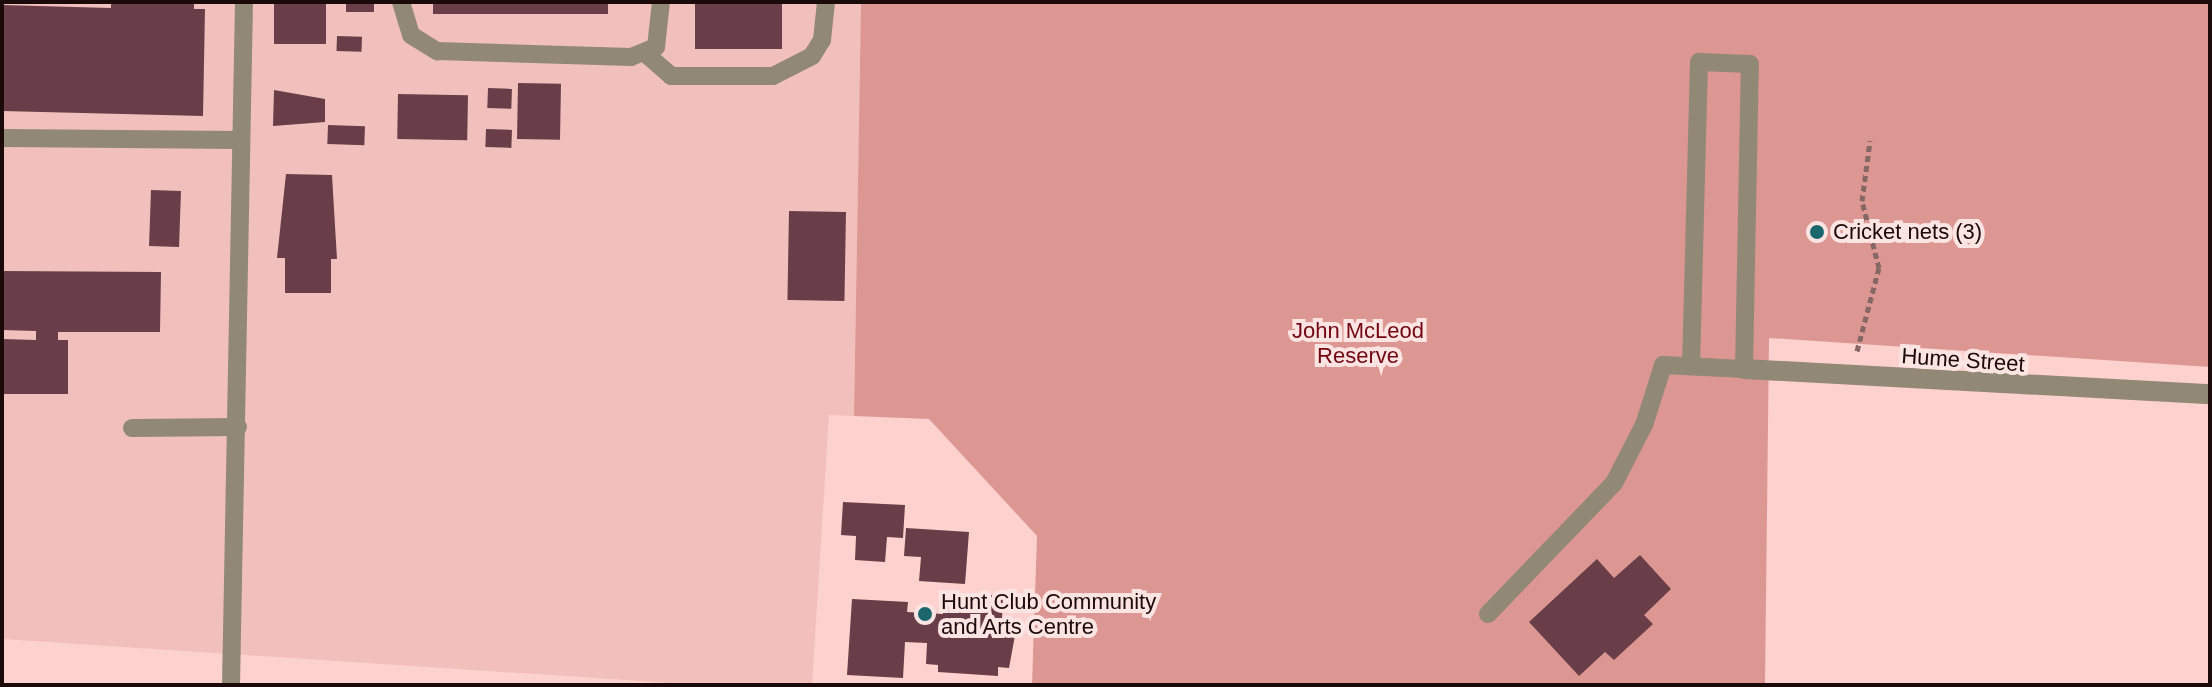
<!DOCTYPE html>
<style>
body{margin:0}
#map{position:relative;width:2212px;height:687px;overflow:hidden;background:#fdd1cd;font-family:Arial,sans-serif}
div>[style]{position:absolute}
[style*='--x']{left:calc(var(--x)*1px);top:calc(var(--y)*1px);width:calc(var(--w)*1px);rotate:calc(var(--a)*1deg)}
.built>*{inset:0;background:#f1c0bd}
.green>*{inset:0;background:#dd9792}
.building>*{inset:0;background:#693e48;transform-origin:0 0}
.path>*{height:5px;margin-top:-2.5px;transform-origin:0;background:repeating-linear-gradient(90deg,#856865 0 6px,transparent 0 10px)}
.service>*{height:18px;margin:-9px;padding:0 9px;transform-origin:9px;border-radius:9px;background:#918876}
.minor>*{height:20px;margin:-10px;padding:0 10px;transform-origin:10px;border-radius:10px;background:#918876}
.dots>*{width:22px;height:22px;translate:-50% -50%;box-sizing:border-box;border:4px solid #fbe4e2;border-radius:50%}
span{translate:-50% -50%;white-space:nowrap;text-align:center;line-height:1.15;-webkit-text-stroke:8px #fbe4e2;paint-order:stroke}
.poi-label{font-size:22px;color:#1b0a09}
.left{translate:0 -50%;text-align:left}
.park-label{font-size:22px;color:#720612}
.street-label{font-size:22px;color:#1b0a09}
.frame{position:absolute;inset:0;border:4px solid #1b0a09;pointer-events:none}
</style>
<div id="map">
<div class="built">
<i style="clip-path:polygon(2px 2px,861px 2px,854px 416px,829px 415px,812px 685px,701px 685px,2px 639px)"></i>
</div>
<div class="green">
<i style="clip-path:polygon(861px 2px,2210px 2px,2210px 367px,1769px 338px,1765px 685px,1032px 685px,1037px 536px,929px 419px,854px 416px)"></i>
</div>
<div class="building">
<i style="clip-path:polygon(111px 2px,194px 2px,194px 9px,205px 9px,203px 116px,2px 111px,2px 5px,111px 8px)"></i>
<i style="left:274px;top:2px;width:52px;height:42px"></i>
<i style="left:346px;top:2px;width:28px;height:10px"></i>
<i style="left:433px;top:2px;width:175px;height:12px"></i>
<i style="left:695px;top:2px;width:87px;height:47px"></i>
<i style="left:337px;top:36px;width:25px;height:15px;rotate:2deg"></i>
<i style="left:518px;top:83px;width:43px;height:56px;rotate:1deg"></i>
<i style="left:488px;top:88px;width:24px;height:20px;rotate:2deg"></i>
<i style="clip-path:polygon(274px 90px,325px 99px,325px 122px,273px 126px)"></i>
<i style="left:398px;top:94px;width:70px;height:45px;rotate:1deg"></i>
<i style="left:328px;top:125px;width:37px;height:19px;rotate:2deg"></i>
<i style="left:486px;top:129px;width:26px;height:18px;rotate:2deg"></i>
<i style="clip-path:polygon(286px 174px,332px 175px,337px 259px,331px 259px,331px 293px,285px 293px,285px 258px,277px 258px)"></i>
<i style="left:151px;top:190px;width:30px;height:56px;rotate:2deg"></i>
<i style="left:789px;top:211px;width:57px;height:89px;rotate:1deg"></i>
<i style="clip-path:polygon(2px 271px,161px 272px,160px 332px,58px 332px,58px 340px,68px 340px,68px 394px,2px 394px,2px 339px,36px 340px,36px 331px,2px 330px)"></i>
<i style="clip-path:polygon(843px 502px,905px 505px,903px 538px,887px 537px,885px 562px,855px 560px,856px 536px,841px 535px)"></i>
<i style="clip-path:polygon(906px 528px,969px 532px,965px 584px,919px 581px,921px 557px,904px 556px)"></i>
<i style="clip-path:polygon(1640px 555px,1671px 589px,1644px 615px,1653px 624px,1614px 660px,1605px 652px,1579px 676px,1529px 622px,1597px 559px,1614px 578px)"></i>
<i style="clip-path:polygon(974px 594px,1003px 596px,1002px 618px,1018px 619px,1009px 668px,998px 667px,998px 676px,938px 672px,938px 665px,926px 664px,927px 643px,905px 642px,903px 678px,847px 675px,852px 599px,908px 602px,907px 612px,943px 614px,943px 607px,974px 609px)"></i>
</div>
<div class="path">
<i style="--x:1857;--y:351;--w:86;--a:-75.2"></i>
<i style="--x:1879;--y:268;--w:69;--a:-104.2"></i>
<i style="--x:1862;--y:201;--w:61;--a:-82.4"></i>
</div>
<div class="service">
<i style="--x:401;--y:2;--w:34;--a:73"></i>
<i style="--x:411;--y:35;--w:31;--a:32"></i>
<i style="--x:437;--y:51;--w:194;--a:1.8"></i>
<i style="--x:631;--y:57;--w:27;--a:-22"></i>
<i style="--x:656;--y:47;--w:45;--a:-83.7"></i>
<i style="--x:646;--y:54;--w:33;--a:41"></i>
<i style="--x:671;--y:76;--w:102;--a:0"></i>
<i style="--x:773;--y:76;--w:44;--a:-27.1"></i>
<i style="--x:812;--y:56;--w:19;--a:-58"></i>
<i style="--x:822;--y:40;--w:38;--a:-84"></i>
<i style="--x:2;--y:138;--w:238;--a:0.5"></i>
<i style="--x:132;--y:428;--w:106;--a:-0.5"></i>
<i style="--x:1488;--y:614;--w:182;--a:-46.1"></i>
<i style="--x:1614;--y:483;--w:65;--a:-62.7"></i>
<i style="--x:1644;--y:425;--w:63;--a:-72.4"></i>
<i style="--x:1663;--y:365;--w:81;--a:2.8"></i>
<i style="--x:1744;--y:369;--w:305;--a:-88.9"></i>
<i style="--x:1750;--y:64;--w:51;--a:-177.8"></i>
<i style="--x:1699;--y:62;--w:304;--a:91.5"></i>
<i style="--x:231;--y:685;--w:683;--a:-88.91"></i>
</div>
<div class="minor">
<i style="--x:1744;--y:369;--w:467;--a:3.1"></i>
</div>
<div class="dots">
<i style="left:1817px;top:232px;background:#1b676e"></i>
<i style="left:925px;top:614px;background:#1b676e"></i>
</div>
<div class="poi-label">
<span class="left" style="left:1833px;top:232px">Cricket nets (3)</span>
<span class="left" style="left:941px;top:614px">Hunt Club Community<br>and Arts Centre</span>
</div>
<div class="park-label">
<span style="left:1358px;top:343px">John McLeod<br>Reserve</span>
</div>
<div class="street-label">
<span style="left:1963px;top:360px;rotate:4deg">Hume Street</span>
</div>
<div class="frame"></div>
</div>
